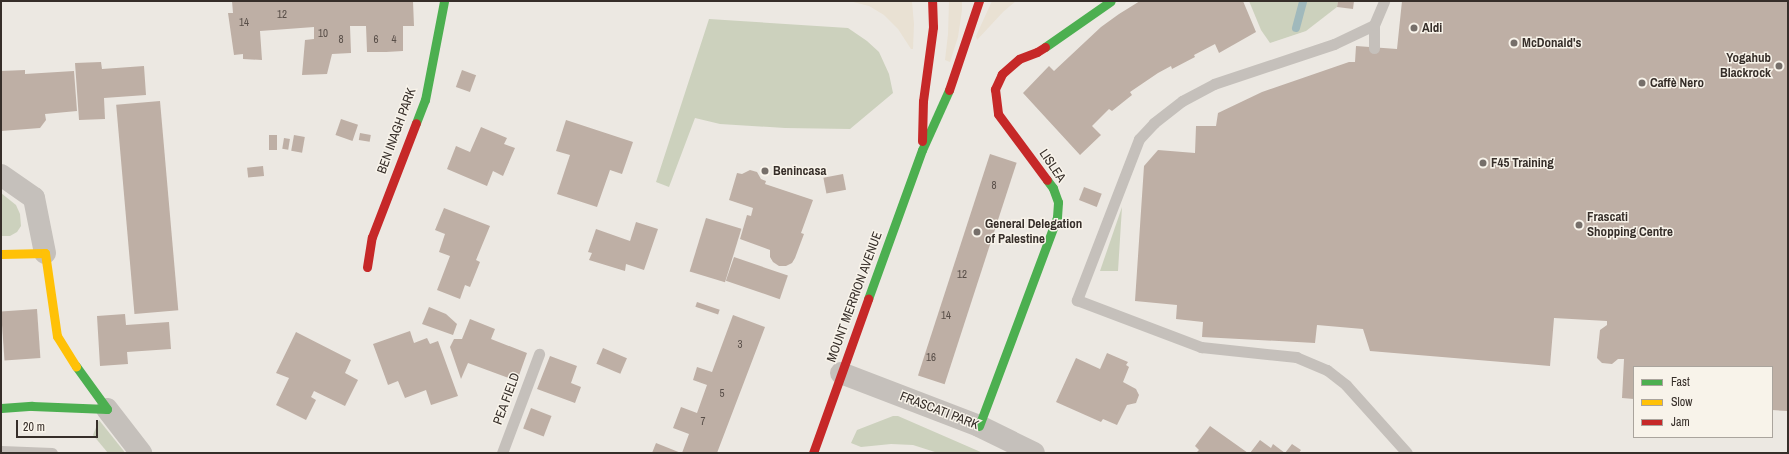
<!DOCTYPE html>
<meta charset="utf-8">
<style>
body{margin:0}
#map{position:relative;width:1789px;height:454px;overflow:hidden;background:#ece8e2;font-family:"Archivo Narrow",sans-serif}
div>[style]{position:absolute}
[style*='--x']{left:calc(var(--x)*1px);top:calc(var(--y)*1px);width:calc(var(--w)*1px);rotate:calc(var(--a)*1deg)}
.green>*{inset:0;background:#ccd1bd}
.plaza>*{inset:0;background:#e9e1d3}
.stream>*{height:8px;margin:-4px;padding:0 4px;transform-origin:4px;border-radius:4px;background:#a0b9bc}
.building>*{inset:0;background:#beafa5;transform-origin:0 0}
.lane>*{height:11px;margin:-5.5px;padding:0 5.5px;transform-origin:5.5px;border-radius:5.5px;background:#c5c0bb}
.street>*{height:22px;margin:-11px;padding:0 11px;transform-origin:11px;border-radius:11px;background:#c5c0bb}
.fast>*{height:9px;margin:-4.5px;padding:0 4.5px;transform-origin:4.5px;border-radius:4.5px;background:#4caf50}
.slow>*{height:9px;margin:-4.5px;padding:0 4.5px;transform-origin:4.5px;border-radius:4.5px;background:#ffc107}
.jam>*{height:9px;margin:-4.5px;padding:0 4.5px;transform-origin:4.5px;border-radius:4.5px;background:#c62828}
.dots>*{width:11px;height:11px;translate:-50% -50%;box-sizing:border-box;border:2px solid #f8f3ea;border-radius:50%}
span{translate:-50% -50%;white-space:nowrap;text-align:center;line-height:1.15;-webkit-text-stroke:3px #f8f3ea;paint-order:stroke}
.number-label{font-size:11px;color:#584e48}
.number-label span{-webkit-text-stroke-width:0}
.poi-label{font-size:13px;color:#362e29;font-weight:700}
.left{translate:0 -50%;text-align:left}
.right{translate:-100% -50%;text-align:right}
.street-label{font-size:13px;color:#362e29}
.frame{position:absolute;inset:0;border:2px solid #362e29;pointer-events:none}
.legend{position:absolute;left:1633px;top:366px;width:140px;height:72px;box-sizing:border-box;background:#f8f3ea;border:1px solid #aaa49d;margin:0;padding:5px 7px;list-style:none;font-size:12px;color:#362e29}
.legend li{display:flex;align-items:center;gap:8px;height:20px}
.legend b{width:20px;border:1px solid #aaa49d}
.scale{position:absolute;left:16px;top:420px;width:82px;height:18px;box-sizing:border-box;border:2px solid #362e29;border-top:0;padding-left:5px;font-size:12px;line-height:14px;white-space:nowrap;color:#362e29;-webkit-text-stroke:3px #f8f3ea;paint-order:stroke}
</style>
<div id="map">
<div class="green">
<i style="clip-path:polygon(1249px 1px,1338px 1px,1337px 7px,1306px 31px,1270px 43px,1261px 30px)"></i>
<i style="clip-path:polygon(709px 19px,848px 28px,867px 41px,879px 52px,889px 74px,893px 93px,850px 129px,785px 128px,720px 124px,695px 118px,669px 187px,656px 182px)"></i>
<i style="clip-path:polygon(1px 193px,16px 205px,20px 214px,21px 226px,17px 232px,10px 236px,1px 236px)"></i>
<i style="clip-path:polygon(1122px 207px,1118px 271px,1099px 271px,1100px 271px)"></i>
<i style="clip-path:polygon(893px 416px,898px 416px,983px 453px,938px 453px,913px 445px,891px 444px,861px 447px,851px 443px,857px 430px)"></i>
<i style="clip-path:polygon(99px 420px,123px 450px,125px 453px,108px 453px,93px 435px)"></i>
</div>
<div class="plaza">
<i style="clip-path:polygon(849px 1px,912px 1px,914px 24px,913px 49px,911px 49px,898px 29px,884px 15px,869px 6px)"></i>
<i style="clip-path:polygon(949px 1px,962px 1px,962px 10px,958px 37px,950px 62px,945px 60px,948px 34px)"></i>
<i style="clip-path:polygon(992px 1px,1016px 1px,1003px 12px,977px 40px,976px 36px)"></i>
</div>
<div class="stream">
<i style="--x:1296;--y:28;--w:28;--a:-75"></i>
</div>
<div class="building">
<i style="clip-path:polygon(232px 1px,413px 1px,414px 26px,403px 26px,403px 51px,386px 52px,367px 52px,366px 26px,350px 26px,351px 53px,332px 54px,327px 74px,302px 75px,305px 40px,314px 39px,314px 27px,260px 31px,262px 60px,243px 59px,243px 54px,234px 55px,228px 13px,233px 13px)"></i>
<i style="clip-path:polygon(1140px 1px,1243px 1px,1256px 32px,1219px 53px,1215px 44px,1194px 55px,1195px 57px,1172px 69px,1171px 66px,1158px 73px,1130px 92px,1132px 95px,1112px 111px,1109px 109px,1092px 126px,1101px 135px,1080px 155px,1023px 93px,1049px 66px,1054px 71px,1101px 27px,1119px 14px)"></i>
<i style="clip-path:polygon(1338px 1px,1354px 1px,1353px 9px,1337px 7px)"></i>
<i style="clip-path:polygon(1402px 1px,1788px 1px,1788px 411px,1772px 410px,1772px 367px,1634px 367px,1634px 399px,1622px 398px,1624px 359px,1618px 359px,1612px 364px,1602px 363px,1597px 358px,1600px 330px,1607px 325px,1607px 321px,1554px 318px,1550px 366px,1370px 351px,1363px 329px,1317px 325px,1315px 343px,1202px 337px,1203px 322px,1176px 319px,1177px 305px,1135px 301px,1144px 166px,1158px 150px,1195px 153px,1196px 126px,1216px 126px,1218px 113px,1262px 92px,1349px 62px,1355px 62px,1356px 46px,1397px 49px)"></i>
<i style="clip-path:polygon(101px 62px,102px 69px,144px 66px,146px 95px,104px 98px,105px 119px,79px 120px,75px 63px)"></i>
<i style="clip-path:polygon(25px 70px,25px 74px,74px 71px,77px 111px,45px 114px,46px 120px,40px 128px,1px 131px,1px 71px)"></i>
<i style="left:462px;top:70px;width:15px;height:18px;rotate:20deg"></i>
<i style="left:160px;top:101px;width:210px;height:44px;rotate:85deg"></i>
<i style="left:341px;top:119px;width:18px;height:17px;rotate:19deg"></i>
<i style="clip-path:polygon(566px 120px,633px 142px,622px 174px,610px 170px,597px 207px,557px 194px,570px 155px,556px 151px)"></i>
<i style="clip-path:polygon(481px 127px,507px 138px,504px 144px,515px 148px,503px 176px,493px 171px,487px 186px,447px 169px,456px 146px,470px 152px)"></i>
<i style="left:360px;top:133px;width:11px;height:7px;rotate:10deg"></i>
<i style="left:269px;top:135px;width:8px;height:15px"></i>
<i style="left:294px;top:135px;width:11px;height:16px;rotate:10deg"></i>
<i style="left:284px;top:138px;width:6px;height:11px;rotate:9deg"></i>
<i style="left:990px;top:154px;width:28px;height:233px;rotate:18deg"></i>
<i style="left:263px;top:166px;width:10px;height:16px;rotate:84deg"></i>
<i style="clip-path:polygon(750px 170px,757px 172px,761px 179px,766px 181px,765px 184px,813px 200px,801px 233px,804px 234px,795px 258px,792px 263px,786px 266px,779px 266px,773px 262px,770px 257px,770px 250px,740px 239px,747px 215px,751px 216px,753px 208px,729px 200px,737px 173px,742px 174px)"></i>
<i style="left:843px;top:174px;width:16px;height:20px;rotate:79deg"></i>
<i style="left:1084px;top:187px;width:19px;height:14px;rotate:21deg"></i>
<i style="clip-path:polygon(444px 208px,490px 226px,476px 260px,480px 262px,470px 287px,465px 285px,460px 299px,437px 290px,450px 256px,439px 252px,445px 234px,435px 230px)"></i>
<i style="left:706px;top:218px;width:37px;height:56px;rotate:17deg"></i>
<i style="clip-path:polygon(636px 222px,658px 229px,644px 270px,626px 264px,625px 271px,589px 260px,592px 253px,588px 252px,596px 229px,630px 241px)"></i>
<i style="left:734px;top:257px;width:57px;height:25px;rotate:19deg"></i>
<i style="left:697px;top:302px;width:24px;height:5px;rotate:19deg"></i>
<i style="clip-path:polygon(429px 307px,446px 314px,457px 324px,453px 335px,422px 324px)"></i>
<i style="left:37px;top:309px;width:49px;height:36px;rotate:86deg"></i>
<i style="clip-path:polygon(125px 314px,126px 325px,169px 322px,171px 349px,127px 352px,128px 364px,100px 366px,97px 316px)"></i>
<i style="clip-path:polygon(733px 315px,765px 327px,717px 453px,682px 453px,689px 434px,673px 428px,681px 407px,697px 413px,707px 385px,693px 380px,697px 367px,712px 372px)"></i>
<i style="clip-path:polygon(470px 319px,495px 329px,491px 339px,527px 353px,517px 381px,468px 363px,461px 379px,450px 347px,454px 339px,462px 339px)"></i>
<i style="clip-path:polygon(410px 331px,414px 343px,427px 338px,430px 344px,438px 341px,458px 396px,431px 405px,426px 390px,405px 398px,398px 381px,388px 385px,373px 344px)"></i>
<i style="clip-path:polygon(296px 332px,351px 360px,345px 373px,358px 380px,345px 406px,314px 391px,311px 397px,316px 400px,306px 420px,276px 405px,289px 378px,276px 373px)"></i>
<i style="left:603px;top:348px;width:26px;height:17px;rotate:23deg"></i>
<i style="clip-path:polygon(1107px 353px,1128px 362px,1126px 365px,1129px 367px,1123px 382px,1136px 389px,1139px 395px,1136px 403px,1127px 405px,1117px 425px,1103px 419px,1101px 422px,1056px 402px,1076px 358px,1100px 369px)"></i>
<i style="clip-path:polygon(550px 356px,577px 366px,571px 383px,581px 387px,575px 403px,537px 389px)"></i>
<i style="left:531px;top:408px;width:22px;height:22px;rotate:21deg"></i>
<i style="clip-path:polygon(1210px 426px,1248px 453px,1196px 453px,1199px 450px,1195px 446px)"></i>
<i style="clip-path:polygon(1260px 440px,1271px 448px,1273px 444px,1285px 453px,1292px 444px,1301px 450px,1299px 453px,1250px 453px)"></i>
<i style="clip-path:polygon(656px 443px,681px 453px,652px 453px)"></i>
</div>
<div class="lane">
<i style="--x:1374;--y:25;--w:44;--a:154.6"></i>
<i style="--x:1334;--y:44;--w:126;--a:161.6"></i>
<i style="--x:1214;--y:84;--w:36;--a:152"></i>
<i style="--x:1182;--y:101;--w:36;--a:142"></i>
<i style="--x:1154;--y:123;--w:22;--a:133"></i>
<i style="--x:1139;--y:139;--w:173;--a:111.1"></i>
<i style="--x:1077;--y:300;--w:133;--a:20.8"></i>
<i style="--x:1201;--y:347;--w:96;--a:6"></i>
<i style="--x:1296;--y:357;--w:34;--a:23"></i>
<i style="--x:1327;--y:370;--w:24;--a:38"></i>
<i style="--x:1346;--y:385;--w:91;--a:48.1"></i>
<i style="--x:1374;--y:48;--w:23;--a:-90"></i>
<i style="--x:1374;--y:25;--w:26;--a:-67"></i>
<i style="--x:1;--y:451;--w:51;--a:2.2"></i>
<i style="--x:502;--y:453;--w:106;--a:-69.5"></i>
</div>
<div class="street">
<i style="--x:1;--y:175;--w:40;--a:34.9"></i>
<i style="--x:34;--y:198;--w:56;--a:78.7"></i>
<i style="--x:841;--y:373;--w:148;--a:21"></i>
<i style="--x:979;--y:426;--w:61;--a:26.1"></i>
<i style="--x:107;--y:409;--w:56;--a:52.3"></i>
</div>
<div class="fast">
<i style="--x:1045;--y:47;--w:80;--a:-34.9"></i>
<i style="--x:416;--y:123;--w:25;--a:-69"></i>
<i style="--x:425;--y:100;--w:101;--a:-79.1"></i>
<i style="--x:868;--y:299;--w:158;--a:-70.1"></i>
<i style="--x:922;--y:150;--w:66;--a:-65.8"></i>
<i style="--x:1;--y:408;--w:31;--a:-4"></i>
<i style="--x:32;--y:406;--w:75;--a:2.3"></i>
<i style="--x:107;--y:409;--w:53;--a:-125.8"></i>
<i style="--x:979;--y:426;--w:223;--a:-69.5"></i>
<i style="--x:1057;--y:217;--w:15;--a:-86"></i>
<i style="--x:1058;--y:202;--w:15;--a:-110"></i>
<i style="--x:1053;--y:188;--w:10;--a:-127"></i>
</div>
<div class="slow">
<i style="--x:1;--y:254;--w:44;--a:-1.3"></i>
<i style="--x:45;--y:253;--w:84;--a:81.8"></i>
<i style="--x:57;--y:336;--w:36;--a:58"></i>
</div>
<div class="jam">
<i style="--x:1045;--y:47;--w:9;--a:148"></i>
<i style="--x:1037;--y:52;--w:19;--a:159"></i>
<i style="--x:1019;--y:59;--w:23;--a:139"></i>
<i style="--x:1002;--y:74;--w:17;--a:115"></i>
<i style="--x:995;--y:89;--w:25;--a:83"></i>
<i style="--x:998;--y:114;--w:82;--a:53.4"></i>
<i style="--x:949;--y:90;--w:94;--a:-71.4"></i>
<i style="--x:922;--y:141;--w:40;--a:-88.6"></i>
<i style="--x:923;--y:101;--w:75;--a:-82.3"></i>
<i style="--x:933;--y:27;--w:26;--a:-92"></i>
<i style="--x:367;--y:267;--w:30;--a:-81"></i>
<i style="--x:372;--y:237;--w:122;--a:-68.9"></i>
<i style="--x:813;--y:453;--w:164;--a:-70.3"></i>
</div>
<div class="dots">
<i style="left:1414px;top:28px;background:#766f6a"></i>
<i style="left:1514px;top:43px;background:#766f6a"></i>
<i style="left:1779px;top:66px;background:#766f6a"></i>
<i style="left:1642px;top:83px;background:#766f6a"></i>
<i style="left:1483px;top:163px;background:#766f6a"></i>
<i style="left:765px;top:171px;background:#766f6a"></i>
<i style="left:1579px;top:225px;background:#766f6a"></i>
<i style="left:977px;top:232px;background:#766f6a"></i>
</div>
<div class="number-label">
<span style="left:282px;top:14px">12</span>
<span style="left:244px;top:22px">14</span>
<span style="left:323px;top:33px">10</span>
<span style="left:341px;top:39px">8</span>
<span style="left:376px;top:39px">6</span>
<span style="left:394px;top:39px">4</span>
<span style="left:994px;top:185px">8</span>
<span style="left:962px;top:274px">12</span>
<span style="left:946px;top:315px">14</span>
<span style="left:740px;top:344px">3</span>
<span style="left:931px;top:357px">16</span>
<span style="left:722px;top:393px">5</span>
<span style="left:703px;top:421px">7</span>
</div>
<div class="poi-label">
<span class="left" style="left:1422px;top:28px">Aldi</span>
<span class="left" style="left:1522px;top:43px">McDonald's</span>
<span class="right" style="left:1771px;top:66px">Yogahub<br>Blackrock</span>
<span class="left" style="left:1650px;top:83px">Caffè Nero</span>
<span class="left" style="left:1491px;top:163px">F45 Training</span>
<span class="left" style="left:773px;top:171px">Benincasa</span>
<span class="left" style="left:1587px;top:225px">Frascati<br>Shopping Centre</span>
<span class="left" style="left:985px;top:232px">General Delegation<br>of Palestine</span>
</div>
<div class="street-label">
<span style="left:397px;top:131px;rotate:-70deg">BEN INAGH PARK</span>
<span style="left:1052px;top:166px;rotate:56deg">LISLEA</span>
<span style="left:855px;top:297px;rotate:-70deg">MOUNT MERRION AVENUE</span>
<span style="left:507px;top:399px;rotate:-70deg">PEA FIELD</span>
<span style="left:939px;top:411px;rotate:21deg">FRASCATI PARK</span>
</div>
<div class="frame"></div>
<ul class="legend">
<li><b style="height:5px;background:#4caf50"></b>Fast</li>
<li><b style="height:5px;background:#ffc107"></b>Slow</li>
<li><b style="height:5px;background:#c62828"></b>Jam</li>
</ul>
<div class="scale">20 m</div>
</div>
